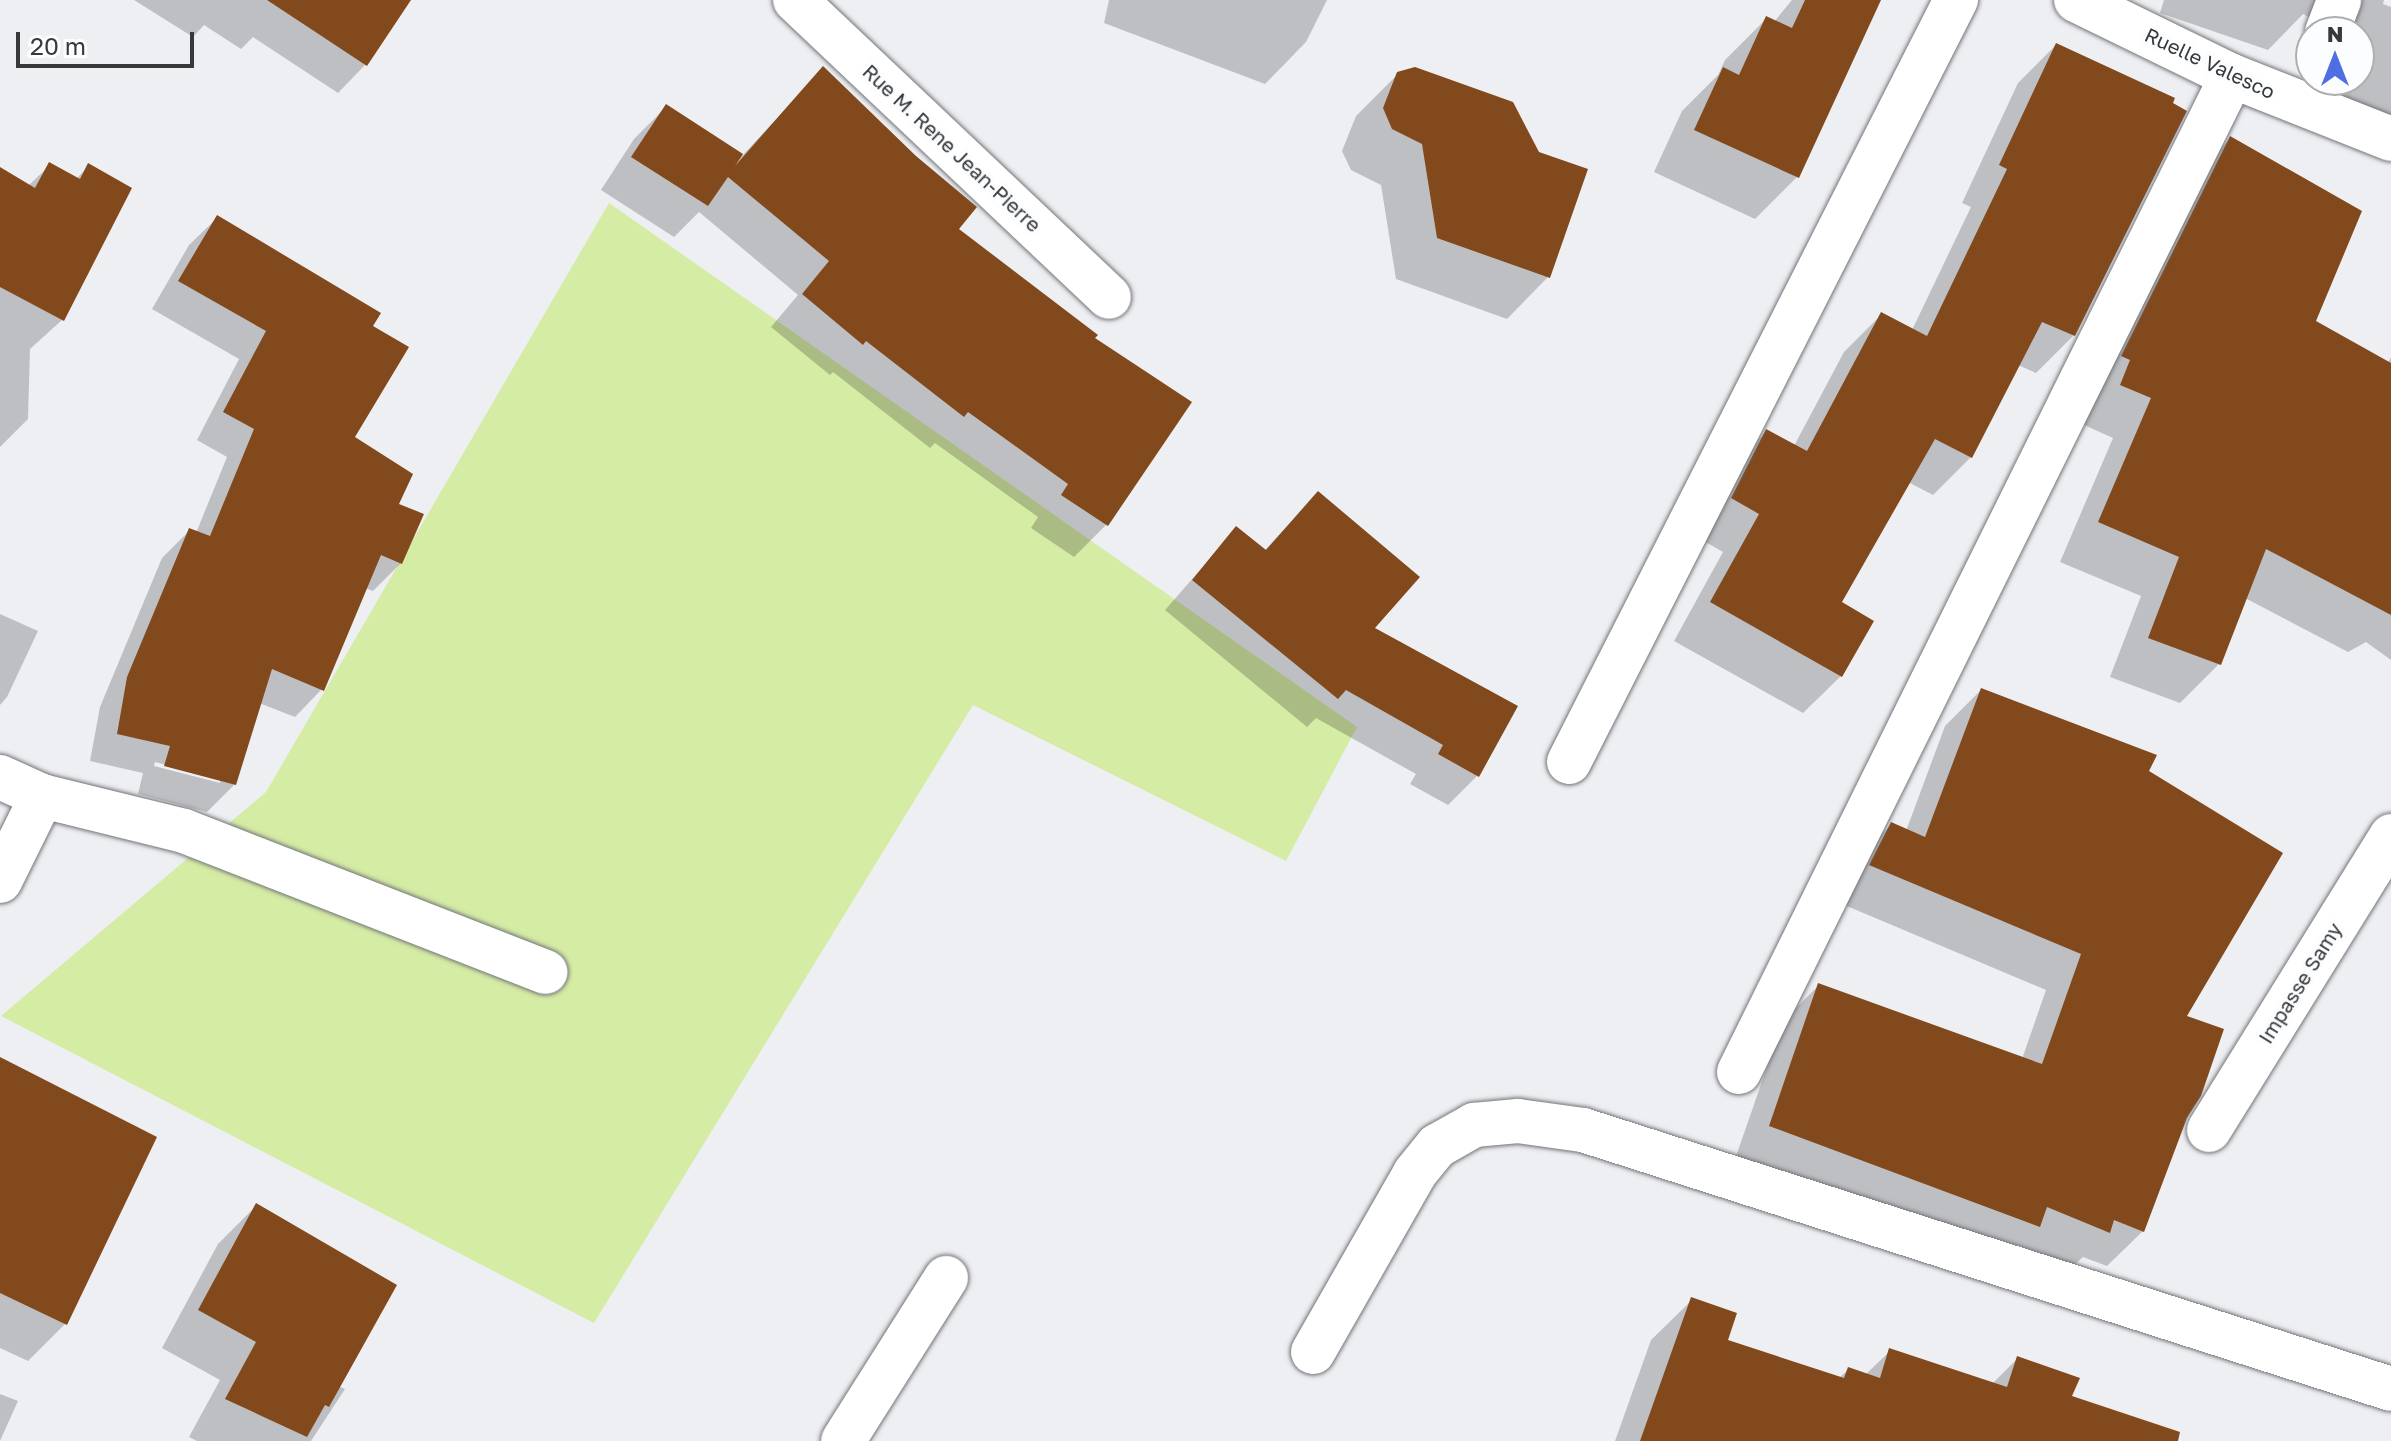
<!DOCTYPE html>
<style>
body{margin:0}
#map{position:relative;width:2391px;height:1441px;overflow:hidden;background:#edeff3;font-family:"Golos Text",sans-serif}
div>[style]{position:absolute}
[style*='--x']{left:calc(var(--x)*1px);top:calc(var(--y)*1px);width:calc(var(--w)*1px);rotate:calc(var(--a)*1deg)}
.green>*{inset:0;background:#d5eca5}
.shadow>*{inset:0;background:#0003}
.building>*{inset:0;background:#82491d}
.roads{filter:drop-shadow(0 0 2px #737578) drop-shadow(0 0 2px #737578)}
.minor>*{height:44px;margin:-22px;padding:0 22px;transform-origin:22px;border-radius:22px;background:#fff}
span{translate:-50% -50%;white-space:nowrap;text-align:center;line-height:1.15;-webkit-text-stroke:8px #fbfdff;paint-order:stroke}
.street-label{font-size:20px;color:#38383a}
.north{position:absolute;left:2295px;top:16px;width:80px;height:80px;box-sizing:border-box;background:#fbfdff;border:2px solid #adaeb0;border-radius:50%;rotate:0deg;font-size:22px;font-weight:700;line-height:32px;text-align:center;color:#38383a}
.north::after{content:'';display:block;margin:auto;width:28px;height:36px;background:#4f6ee3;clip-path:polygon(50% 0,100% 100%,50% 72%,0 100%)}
.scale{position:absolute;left:16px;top:32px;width:178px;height:36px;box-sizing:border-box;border:4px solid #38383a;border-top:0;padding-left:10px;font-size:24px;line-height:28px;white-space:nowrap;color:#38383a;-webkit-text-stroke:6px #fbfdff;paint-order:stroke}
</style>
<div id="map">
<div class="green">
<i style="clip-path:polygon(609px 203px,1357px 727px,1286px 861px,973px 705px,594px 1323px,1px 1016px,266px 792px)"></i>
</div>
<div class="shadow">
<i style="clip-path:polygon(134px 0,409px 0,365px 65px,338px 93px,253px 37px,241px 49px,204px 25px,193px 37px)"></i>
<i style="clip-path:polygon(1109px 0,1327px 0,1306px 42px,1265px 84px,1104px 23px)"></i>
<i style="clip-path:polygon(1792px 0,1879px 0,1797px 177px,1755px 219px,1654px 172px,1682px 111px,1718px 75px,1725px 60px,1766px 19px,1774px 22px)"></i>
<i style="clip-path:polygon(2164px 0,2384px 0,2383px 4px,2391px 7px,2391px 118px,2310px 84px,2311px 80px,2359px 80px,2359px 32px,2325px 32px,2321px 23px,2303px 14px,2268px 50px,2160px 13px)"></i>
<i style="clip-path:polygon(2056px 45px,2074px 335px,2036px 373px,2018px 365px,1971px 457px,1933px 495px,1908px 482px,1839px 603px,1841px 676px,1803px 713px,1674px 641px,1723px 552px,1695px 536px,1729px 469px,1767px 431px,1794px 446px,1844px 352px,1881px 315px,1912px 330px,1971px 207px,1962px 203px,2018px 83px)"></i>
<i style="clip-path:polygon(823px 69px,956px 229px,1093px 339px,1106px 525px,1074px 557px,1031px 528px,1038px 517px,935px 443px,930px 448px,833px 372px,830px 375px,771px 327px,798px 295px,699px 212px,674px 237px,601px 190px,634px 139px,666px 107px,742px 156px)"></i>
<i style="clip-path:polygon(1398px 74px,1548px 277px,1507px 319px,1396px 279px,1381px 185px,1351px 170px,1342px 151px,1356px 116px)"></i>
<i style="clip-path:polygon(2231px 138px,2313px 322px,2388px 363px,2391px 357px,2391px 660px,2366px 642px,2348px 652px,2245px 598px,2219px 664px,2180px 703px,2110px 677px,2141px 596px,2060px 562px,2113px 438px,2082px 424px,2191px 177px)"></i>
<i style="clip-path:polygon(50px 165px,76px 179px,89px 166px,62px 320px,30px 349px,28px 419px,0 447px,0 169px,28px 186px)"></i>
<i style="clip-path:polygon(evenodd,217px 218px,371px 326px,352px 438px,396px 505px,401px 563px,373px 591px,365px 588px,322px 689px,295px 717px,259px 703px,235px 784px,207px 812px,138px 794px,143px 773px,90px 761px,100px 707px,162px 558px,190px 530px,196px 533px,227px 457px,197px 440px,239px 359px,152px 309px,189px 245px,217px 218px,155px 762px,220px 779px,220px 783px,154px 766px,155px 762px)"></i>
<i style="clip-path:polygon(1318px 493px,1372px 629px,1477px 776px,1448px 805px,1410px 784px,1416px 774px,1316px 718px,1307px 727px,1165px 610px,1236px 529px,1264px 551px)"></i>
<i style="clip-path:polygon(0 614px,38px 631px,7px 697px,0 705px)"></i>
<i style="clip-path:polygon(1981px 690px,2147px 772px,2184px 1017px,2186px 1117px,2143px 1231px,2107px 1266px,2083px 1257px,2072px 1267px,2018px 1245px,2002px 1261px,1734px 1162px,1783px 1021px,1819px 985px,2022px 1059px,2046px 990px,1835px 901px,1855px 860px,1891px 825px,1906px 831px,1945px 726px)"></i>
<i style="clip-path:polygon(0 1062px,65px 1324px,28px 1361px,0 1348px)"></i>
<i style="clip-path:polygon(256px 1206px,338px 1386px,345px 1389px,311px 1441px,197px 1441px,189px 1437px,220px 1380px,162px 1348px,218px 1244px)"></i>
<i style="clip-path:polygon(1692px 1300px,1725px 1341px,1839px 1378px,1849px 1369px,1865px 1375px,1890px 1351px,1992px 1384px,2018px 1358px,2070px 1398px,2095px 1441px,1615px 1441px,1651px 1340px)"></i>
<i style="clip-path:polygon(0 1394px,18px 1401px,0 1441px)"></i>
</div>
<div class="building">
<i style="clip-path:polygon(267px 0,411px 0,367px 66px)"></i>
<i style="clip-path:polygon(1805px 0,1881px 0,1799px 178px,1694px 130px,1723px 67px,1739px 75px,1766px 16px,1792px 28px)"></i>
<i style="clip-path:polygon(2056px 43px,2175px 98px,2173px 103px,2187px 111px,2075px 336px,2042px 322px,1972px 458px,1935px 439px,1842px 602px,1874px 621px,1842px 677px,1710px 602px,1759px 514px,1731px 498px,1766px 429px,1807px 451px,1881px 312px,1927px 336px,2007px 169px,1999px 165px)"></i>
<i style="clip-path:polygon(823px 66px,916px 156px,977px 207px,959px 229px,1098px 335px,1095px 338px,1192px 402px,1108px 526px,1061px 495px,1068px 484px,968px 412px,964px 417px,866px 341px,863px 345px,802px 294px,829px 261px,728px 177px,708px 206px,631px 157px,666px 104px,743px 154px,735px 166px)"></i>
<i style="clip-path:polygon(1415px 67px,1513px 102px,1539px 152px,1588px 169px,1550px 278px,1437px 238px,1422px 144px,1392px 129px,1383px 108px,1397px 72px)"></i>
<i style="clip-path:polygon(2230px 136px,2362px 211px,2316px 321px,2391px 363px,2391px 615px,2266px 549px,2221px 665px,2148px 638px,2179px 557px,2098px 522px,2151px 398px,2120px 385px,2130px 360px,2121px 356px)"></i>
<i style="clip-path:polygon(49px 162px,80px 179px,88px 163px,132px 188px,64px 321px,0 287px,0 167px,35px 188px)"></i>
<i style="clip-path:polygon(217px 215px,381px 313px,373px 326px,409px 347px,355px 437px,413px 474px,399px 504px,424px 514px,402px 564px,381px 555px,324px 691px,272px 669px,236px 785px,164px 766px,170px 746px,117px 734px,127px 677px,189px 528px,210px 536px,254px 429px,223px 412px,266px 331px,178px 281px)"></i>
<i style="clip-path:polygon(1318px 491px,1420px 577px,1375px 628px,1518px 706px,1479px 777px,1438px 754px,1443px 745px,1346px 690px,1338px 699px,1192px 580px,1236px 526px,1266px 550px)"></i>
<i style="clip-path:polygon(1981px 688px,2157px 755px,2149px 771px,2283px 853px,2187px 1016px,2224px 1029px,2201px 1096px,2187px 1118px,2144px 1232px,2114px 1220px,2110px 1233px,2047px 1207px,2040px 1227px,1769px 1126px,1818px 983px,2042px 1064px,2081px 954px,1869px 865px,1891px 822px,1925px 837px)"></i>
<i style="clip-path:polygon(0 1057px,157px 1137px,67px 1325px,0 1293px)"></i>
<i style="clip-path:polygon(256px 1203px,397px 1285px,329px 1407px,325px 1405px,307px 1437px,225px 1399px,256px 1342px,198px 1310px)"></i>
<i style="clip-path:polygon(1691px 1297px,1737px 1313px,1728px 1340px,1844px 1378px,1848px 1367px,1880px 1378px,1889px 1348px,2007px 1387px,2017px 1356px,2080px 1378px,2072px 1396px,2180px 1432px,2178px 1441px,1640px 1441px)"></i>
</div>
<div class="roads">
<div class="minor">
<i style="--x:795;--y:0;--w:432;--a:43.4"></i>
<i style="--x:2076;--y:0;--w:174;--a:26"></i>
<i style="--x:2232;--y:76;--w:171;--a:21.6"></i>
<i style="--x:2327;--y:32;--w:34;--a:-69"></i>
<i style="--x:1569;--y:762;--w:855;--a:-63.08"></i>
<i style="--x:0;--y:777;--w:46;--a:24.3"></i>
<i style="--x:42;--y:796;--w:146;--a:13.8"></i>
<i style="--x:184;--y:831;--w:388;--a:21.3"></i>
<i style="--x:0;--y:881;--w:95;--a:-63.7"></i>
<i style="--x:1739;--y:1072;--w:1111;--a:-63.67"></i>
<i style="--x:2209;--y:1130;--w:346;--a:-58.2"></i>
<i style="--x:1313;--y:1352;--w:206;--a:-60.3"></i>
<i style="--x:1415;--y:1173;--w:35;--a:-51"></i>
<i style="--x:1437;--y:1146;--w:43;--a:-29.6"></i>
<i style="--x:1474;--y:1125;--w:44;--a:-5.2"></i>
<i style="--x:1518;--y:1121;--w:66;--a:7.9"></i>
<i style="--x:1583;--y:1130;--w:848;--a:17.77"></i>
<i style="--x:843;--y:1441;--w:193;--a:-57.7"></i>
</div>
</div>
<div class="street-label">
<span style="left:2210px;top:63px;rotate:25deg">Ruelle Valesco</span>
<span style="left:952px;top:148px;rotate:43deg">Rue M. Rene Jean-Pierre</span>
<span style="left:2300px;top:983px;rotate:-58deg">Impasse Samy</span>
</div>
<div class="north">N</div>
<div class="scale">20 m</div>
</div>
